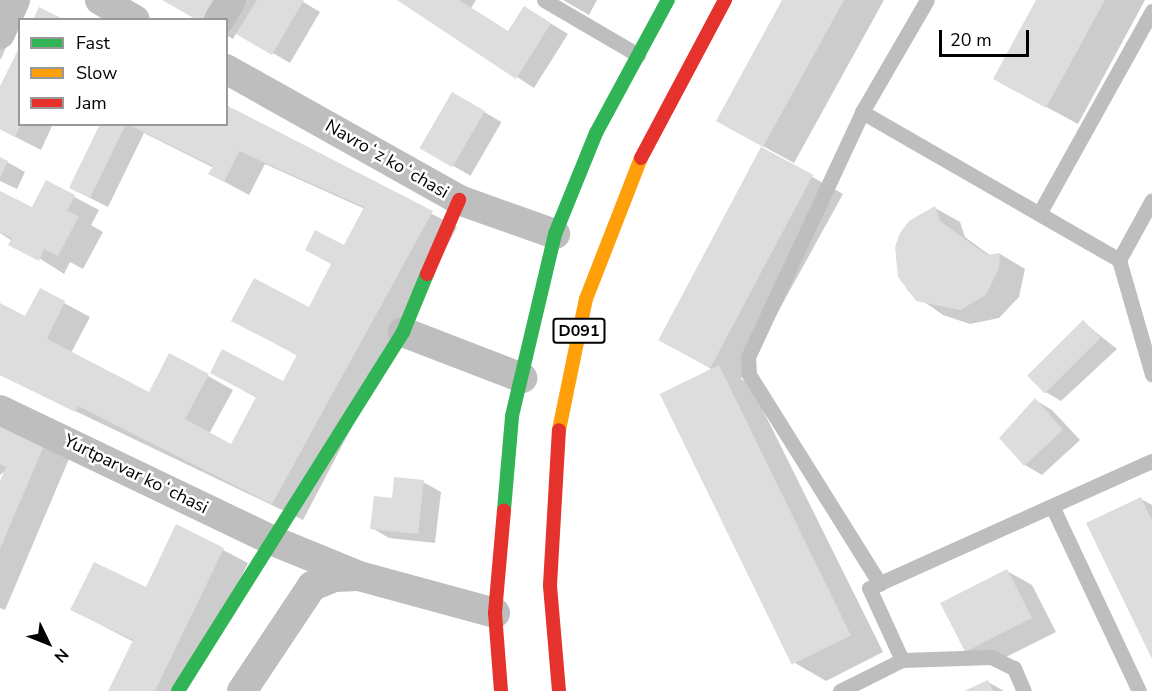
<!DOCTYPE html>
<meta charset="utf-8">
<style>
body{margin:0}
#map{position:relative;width:1152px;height:691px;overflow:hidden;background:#fff;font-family:"Nunito Sans",sans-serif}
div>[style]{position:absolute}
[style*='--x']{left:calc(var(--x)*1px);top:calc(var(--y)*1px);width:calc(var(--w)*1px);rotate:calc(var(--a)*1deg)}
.shadow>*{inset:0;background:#0003;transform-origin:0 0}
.building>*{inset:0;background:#ddd;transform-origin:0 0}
.lane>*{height:15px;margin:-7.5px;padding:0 7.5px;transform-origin:7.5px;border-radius:7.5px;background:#bebebe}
.street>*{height:30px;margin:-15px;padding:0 15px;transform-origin:15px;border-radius:15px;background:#bebebe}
.fast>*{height:14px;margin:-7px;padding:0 7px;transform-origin:7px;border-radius:7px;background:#30b455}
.slow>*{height:14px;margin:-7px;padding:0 7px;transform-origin:7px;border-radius:7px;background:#ff9f0a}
.jam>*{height:14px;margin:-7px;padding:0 7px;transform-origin:7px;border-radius:7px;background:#e5322d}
span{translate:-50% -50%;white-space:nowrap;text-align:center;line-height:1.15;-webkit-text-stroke:5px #fff;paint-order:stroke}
.shield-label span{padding:2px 4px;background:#fff;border:2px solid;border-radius:4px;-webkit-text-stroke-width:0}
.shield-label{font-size:16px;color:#000;font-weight:700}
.street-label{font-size:18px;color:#000}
.legend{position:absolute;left:18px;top:18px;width:210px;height:108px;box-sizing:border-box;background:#fff;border:2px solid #999;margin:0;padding:8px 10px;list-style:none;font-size:18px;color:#000}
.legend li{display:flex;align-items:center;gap:12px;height:30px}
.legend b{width:30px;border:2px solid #999}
.north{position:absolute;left:18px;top:613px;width:60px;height:60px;-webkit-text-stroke:4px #fff;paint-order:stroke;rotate:133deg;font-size:16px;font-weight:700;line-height:24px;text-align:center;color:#000}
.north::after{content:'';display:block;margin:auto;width:21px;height:27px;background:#000;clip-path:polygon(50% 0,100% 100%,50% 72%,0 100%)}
.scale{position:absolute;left:939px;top:30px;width:90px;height:27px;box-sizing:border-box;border:3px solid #000;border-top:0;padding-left:8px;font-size:18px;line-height:21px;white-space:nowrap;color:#000;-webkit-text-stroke:4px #fff;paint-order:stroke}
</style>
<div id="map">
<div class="shadow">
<i style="clip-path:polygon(0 0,26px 0,1px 59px,0 59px)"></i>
<i style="clip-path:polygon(163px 0,300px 0,320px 12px,290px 63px,237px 32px,233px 39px,226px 35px,226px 20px)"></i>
<i style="clip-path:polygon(399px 0,476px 0,471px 8px,509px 32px,542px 18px,568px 34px,534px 88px)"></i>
<i style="clip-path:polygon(563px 0,597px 0,589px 15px)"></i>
<i style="clip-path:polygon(784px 0,884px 0,794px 163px,748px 138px)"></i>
<i style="clip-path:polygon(1038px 0,1145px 0,1078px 124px,1026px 96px)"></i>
<i style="clip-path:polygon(0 90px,20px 124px,53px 124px,41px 150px,0 129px)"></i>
<i style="left:453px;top:94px;width:56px;height:62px;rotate:30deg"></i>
<i style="clip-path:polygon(254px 121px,457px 227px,303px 520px,0 375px,0 305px,26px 318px,40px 290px,90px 317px,71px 353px,149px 394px,208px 376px,233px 390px,209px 434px,232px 446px,257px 398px,212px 373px,284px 383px,298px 356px,233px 320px,309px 308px,365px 209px,265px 164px,249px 195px,210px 174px,214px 168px,144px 133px,108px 207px,88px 197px,102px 124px)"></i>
<i style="clip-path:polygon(762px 149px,843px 194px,741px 379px,750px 384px,883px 652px,826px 681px,795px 663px,713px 370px,689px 356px)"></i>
<i style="clip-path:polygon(0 158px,25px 172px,17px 189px,0 181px)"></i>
<i style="clip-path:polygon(46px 182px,99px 210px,91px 225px,103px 232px,83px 269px,70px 262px,64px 274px,0 233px,0 193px,32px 209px)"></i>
<i style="clip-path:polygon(935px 208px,960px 222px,965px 237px,991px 256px,1000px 254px,1025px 269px,1019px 297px,999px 318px,970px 324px,943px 315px,907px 290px,897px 248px,910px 222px)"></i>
<i style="clip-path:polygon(1083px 322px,1117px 349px,1061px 401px,1044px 391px)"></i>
<i style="clip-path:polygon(1035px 400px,1052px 410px,1080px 440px,1042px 475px,1025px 465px)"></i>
<i style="clip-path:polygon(0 426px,69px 459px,5px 610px,0 608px,0 485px,7px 470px,0 475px)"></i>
<i style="clip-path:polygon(423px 482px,441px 492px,435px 543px,389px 538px,372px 528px,393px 500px)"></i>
<i style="clip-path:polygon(1141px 499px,1152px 505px,1152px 655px)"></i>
<i style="clip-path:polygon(177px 526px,248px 563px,186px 691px,110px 691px,134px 642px,72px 610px,146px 589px)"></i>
<i style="clip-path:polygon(1007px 571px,1032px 585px,1056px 632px,990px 665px,966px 651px)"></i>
<i style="clip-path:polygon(988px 682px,1004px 691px,968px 691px)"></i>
</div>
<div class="building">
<i style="clip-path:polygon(162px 0,222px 0,211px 20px,197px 20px)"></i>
<i style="clip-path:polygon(257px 0,304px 0,272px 55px,236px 34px)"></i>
<i style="clip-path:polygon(397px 0,459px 0,508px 31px,524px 6px,551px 23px,516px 79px)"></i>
<i style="clip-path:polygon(782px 0,844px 0,763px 147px,716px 121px)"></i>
<i style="clip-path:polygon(1036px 0,1105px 0,1046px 108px,993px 79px)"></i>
<i style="clip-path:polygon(39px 7px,65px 20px,33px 20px)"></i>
<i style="clip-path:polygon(20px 46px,21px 124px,15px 137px,0 129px,0 86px)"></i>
<i style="left:452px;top:92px;width:38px;height:65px;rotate:30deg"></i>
<i style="clip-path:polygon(226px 105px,433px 211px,272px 504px,78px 406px,75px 412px,0 375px,0 303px,25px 316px,40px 288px,65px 301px,47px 339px,149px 392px,169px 353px,209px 374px,185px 419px,231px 444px,256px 397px,210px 373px,222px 349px,283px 381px,297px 355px,231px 321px,254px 278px,309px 307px,331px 264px,305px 250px,315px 230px,344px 245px,364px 207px,239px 151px,224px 182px,208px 174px,213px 166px,127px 124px,226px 124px)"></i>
<i style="clip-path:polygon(100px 124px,126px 124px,90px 198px,69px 188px)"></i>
<i style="left:761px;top:147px;width:59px;height:219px;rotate:28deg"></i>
<i style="clip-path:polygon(0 157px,8px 161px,0 178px)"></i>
<i style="clip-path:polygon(46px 180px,75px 195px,67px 211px,79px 216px,58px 256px,44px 249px,39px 261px,8px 245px,12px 238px,0 232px,0 191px,32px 207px)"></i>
<i style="clip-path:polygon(935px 206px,940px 221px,987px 255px,1000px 253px,999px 268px,986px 295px,960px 310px,916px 301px,898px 277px,895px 247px,900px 233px,909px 221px)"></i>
<i style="left:1083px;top:320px;width:25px;height:79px;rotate:45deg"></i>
<i style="left:719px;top:365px;width:301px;height:66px;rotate:64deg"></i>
<i style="clip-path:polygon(1035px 398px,1063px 430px,1024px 466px,999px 438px)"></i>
<i style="clip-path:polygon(0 424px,45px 443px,0 549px,0 481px,6px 467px,0 464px)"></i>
<i style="clip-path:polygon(394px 477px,424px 480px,418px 534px,370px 529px,374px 496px,392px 498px)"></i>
<i style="clip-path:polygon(1141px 497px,1152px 520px,1152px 659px,1086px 523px)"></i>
<i style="clip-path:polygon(176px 524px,224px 548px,155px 691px,108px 691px,133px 640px,70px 610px,94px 562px,146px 587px)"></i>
<i style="left:1007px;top:569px;width:55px;height:75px;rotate:63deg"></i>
<i style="clip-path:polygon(988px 680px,993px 691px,964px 691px)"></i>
</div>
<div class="lane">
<i style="--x:544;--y:0;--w:109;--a:30.3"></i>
<i style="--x:862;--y:112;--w:297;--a:29.9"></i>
<i style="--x:1119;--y:260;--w:68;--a:-61.2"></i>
<i style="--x:1040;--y:212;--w:230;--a:-60.9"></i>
<i style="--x:1119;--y:260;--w:119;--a:73.9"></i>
<i style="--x:1052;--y:506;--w:204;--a:64.8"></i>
<i style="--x:880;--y:584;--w:248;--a:-122"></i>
<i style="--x:749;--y:374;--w:17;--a:-93"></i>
<i style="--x:748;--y:357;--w:270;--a:-65"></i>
<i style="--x:862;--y:112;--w:129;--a:-59.9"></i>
<i style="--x:902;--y:660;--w:89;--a:-1.9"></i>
<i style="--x:991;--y:657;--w:25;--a:26"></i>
<i style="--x:1014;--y:668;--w:25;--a:67"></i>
<i style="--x:840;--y:691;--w:69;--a:-26.6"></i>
<i style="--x:902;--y:660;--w:79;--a:-114.6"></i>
<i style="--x:869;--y:588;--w:310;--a:-24.2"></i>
</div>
<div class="street">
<i style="--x:100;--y:0;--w:40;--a:29.7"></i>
<i style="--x:219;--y:20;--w:23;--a:-59"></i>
<i style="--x:0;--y:34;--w:37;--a:-66"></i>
<i style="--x:226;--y:69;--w:267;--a:29.3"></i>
<i style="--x:459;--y:200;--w:102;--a:19.5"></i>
<i style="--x:403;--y:332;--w:128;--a:21.1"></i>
<i style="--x:0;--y:410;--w:301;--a:25.6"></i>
<i style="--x:271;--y:540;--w:95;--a:22.2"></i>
<i style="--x:242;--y:691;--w:126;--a:-56.3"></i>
<i style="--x:312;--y:586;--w:24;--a:-22"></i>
<i style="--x:334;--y:577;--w:25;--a:-2"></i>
<i style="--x:359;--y:576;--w:141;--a:15.2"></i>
</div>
<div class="fast">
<i style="--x:504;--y:510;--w:94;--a:-85.1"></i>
<i style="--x:512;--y:416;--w:187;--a:-76.7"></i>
<i style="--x:555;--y:234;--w:109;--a:-67.9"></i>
<i style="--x:596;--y:133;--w:151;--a:-61.6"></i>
<i style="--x:178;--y:691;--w:424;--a:-57.9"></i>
<i style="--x:403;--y:332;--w:63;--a:-67.5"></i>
</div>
<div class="slow">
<i style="--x:559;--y:430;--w:134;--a:-78.4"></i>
<i style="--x:586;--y:299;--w:151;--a:-68.7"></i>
</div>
<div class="jam">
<i style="--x:641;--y:158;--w:179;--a:-62"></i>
<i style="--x:427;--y:274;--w:81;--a:-66.6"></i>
<i style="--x:501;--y:691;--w:78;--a:-94.4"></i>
<i style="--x:495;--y:613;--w:103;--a:-85"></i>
<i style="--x:559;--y:691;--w:106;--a:-94.9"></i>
<i style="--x:550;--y:585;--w:155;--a:-86.7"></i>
</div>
<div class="shield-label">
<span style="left:579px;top:331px">D091</span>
</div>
<div class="street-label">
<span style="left:387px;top:159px;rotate:30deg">Navroʻz koʻchasi</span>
<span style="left:136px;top:474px;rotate:26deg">Yurtparvar koʻchasi</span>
</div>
<ul class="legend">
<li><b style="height:8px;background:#30b455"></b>Fast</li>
<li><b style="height:8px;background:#ff9f0a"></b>Slow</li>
<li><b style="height:8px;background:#e5322d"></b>Jam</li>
</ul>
<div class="north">N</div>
<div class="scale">20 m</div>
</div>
